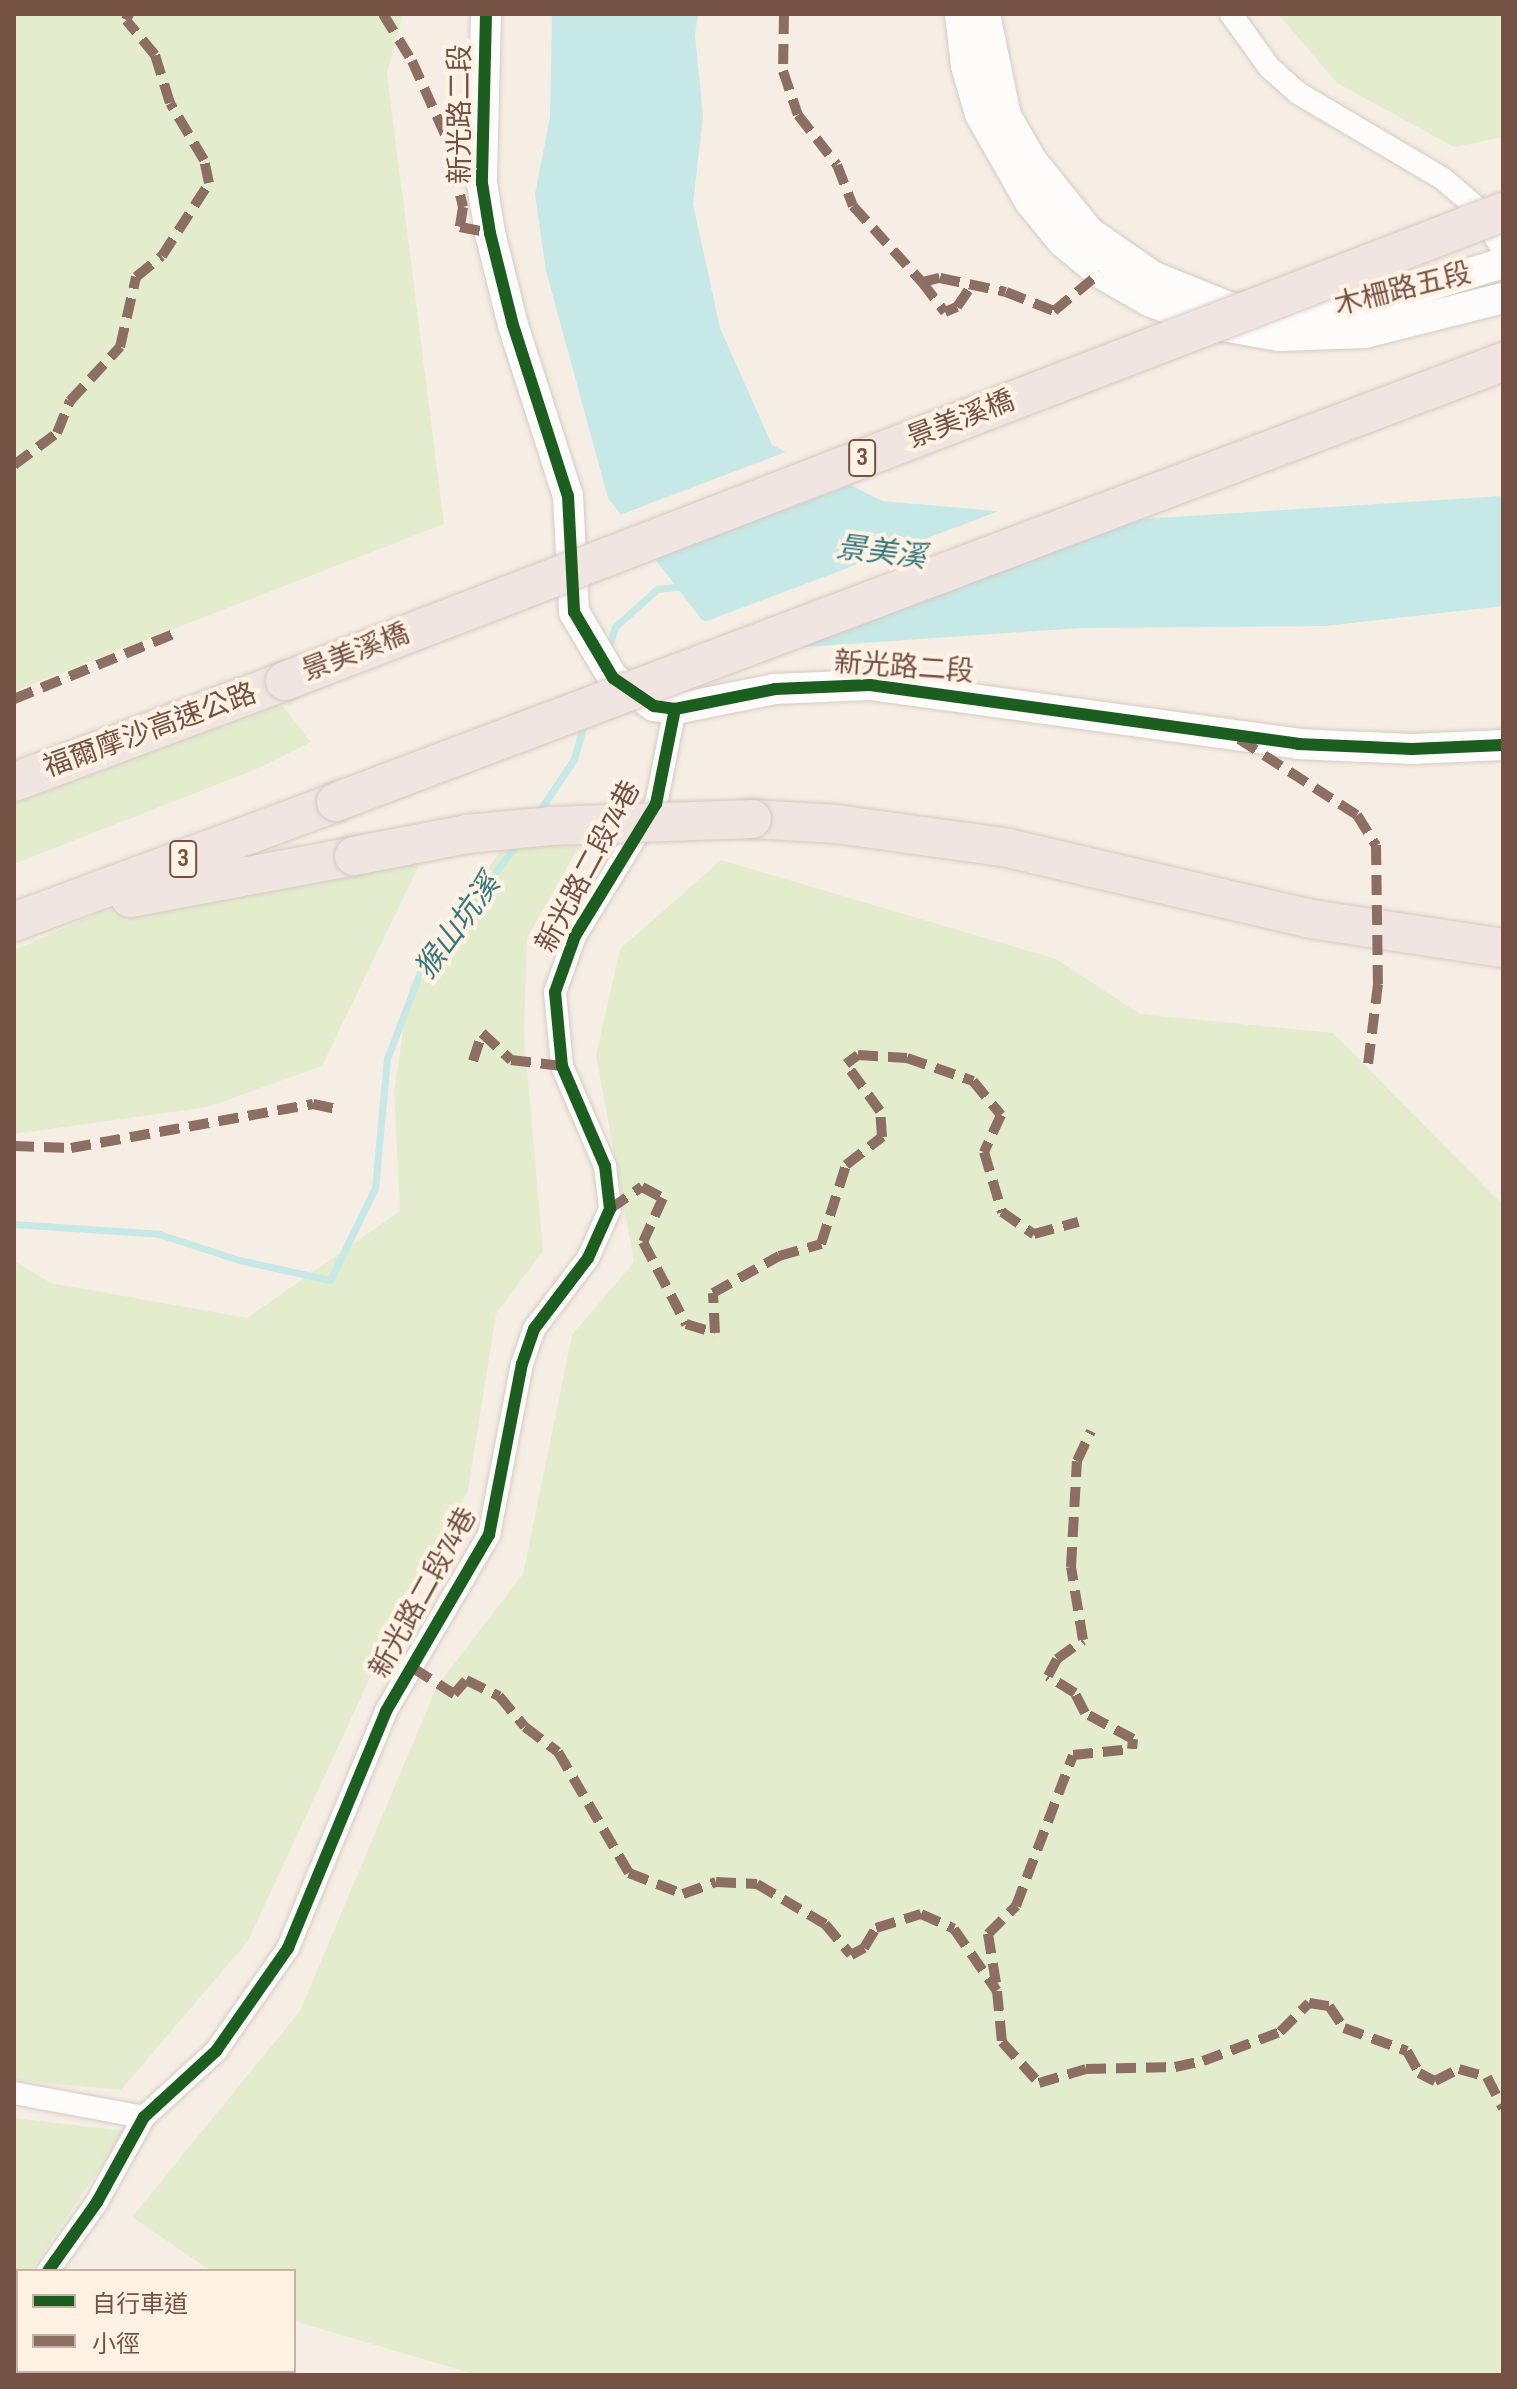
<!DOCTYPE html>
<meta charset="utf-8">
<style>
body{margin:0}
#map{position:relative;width:1517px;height:2389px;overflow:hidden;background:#f6eee5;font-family:"Sofia Sans Condensed","Noto Sans TC",sans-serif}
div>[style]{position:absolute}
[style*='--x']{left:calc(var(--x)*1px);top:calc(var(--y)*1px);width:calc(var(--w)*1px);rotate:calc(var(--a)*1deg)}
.green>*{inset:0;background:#e3edce}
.water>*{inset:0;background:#c6e8e7}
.pier>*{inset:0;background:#f6eee5}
.stream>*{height:7px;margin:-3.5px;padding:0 3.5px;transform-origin:3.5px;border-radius:3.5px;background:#c6e8e7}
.roads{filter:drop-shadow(0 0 2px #d7cbc3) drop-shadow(0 0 2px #d7cbc3)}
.street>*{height:22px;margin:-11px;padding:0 11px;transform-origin:11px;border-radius:11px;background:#fefcfb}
.secondary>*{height:30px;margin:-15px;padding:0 15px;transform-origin:15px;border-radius:15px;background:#fefcfb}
.highway>*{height:38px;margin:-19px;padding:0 19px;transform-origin:19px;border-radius:19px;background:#f1e5e2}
.bridges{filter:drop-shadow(0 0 2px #d5c9c2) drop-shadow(0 0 2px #d5c9c2)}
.highway-bridge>*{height:38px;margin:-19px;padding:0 19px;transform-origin:19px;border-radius:19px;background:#f1e5e2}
.quiet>*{height:10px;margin-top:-5px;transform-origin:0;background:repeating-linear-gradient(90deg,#8d6e63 0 20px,transparent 0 30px)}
.cycleway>*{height:12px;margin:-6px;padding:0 6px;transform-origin:6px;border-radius:6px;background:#1b5e20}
span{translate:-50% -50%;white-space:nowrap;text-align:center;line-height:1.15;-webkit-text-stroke:8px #fff2e5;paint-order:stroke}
.shield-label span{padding:2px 6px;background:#fff2e5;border:2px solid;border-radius:6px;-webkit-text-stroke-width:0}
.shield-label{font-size:26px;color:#755144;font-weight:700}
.street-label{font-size:28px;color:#755144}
.water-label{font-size:30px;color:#37787d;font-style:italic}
.frame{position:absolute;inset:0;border:16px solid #755144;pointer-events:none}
.legend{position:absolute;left:16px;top:2269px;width:280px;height:104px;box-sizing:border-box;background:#fff2e5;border:2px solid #c8b2a5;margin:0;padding:10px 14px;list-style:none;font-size:24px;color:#755144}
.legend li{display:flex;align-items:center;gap:16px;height:40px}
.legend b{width:40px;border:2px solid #c8b2a5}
</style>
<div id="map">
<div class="green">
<i style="clip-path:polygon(14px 14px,403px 14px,387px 73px,444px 524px,14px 691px)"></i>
<i style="clip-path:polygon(1278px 14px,1503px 14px,1503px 137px,1454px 147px,1337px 83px)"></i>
<i style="clip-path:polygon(279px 701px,311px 742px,259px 768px,14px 864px,14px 799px)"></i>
<i style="clip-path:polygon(521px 820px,592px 823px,527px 938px,524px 1034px,543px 1251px,496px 1314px,468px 1491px,388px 1639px,248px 1941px,121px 2090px,14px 2080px,14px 1261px,51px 1283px,247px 1318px,400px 1211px,394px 1092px,410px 985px)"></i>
<i style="clip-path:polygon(437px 828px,322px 1066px,208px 1107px,14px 1134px,14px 950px,118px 904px)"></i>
<i style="clip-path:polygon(721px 860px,1056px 959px,1140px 1014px,1333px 1033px,1503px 1205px,1503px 2375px,477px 2375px,294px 2321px,294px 2271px,211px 2271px,132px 2217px,300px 2011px,437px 1686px,523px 1574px,572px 1335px,634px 1262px,596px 1055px,620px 949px)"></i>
<i style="clip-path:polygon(14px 2118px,125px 2131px,31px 2271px,18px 2271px,14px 2299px)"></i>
</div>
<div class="water">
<i style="clip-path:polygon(552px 14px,698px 14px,695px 35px,703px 117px,693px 204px,720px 328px,772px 445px,882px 501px,1110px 521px,1503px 496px,1503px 606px,1325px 626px,1081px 628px,804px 647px,702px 620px,608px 498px,546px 271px,535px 194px,550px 117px)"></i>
</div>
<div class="pier">
<i style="clip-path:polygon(791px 450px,855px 483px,651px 560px,617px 516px)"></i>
<i style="clip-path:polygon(1007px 508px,1110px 517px,787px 647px,699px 624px)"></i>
</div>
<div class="stream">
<i style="--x:607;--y:652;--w:26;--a:-72"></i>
<i style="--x:615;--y:627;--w:57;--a:-42.1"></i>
<i style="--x:657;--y:589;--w:28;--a:-6"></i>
<i style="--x:536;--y:816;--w:69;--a:-56.3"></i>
<i style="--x:574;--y:759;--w:40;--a:-74"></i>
<i style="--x:14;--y:1224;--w:145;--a:3.9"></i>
<i style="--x:159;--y:1234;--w:84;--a:18"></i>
<i style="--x:239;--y:1260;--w:93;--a:12.4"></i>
<i style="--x:330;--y:1280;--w:102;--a:-63.9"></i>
<i style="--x:375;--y:1188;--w:130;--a:-84.7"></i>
<i style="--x:387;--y:1059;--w:98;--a:-69.2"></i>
<i style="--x:422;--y:967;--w:157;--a:-52.3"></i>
</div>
<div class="roads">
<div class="street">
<i style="--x:1231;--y:14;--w:65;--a:54.4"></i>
<i style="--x:1269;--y:67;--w:39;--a:42"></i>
<i style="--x:1298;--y:93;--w:167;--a:30.6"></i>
<i style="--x:1442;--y:178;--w:43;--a:40.3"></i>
<i style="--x:1475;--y:206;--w:51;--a:56.9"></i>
<i style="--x:14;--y:2093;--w:132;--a:10.5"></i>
<i style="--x:48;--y:2271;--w:85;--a:-54.6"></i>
<i style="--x:97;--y:2202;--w:97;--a:-61.1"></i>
<i style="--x:144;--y:2117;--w:98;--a:-42.5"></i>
<i style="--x:216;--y:2051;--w:126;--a:-55"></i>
<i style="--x:288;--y:1948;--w:256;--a:-67.5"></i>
<i style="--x:386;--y:1711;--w:204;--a:-59.7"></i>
<i style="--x:489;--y:1535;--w:174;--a:-79.1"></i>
<i style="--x:522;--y:1364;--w:37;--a:-71"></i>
<i style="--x:534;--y:1329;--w:89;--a:-52.7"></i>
<i style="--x:588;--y:1258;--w:54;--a:-65.8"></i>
<i style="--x:610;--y:1209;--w:43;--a:-96.6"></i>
<i style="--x:605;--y:1166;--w:109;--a:-113.3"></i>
<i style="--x:562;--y:1066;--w:74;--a:-95.4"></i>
<i style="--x:555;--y:992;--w:59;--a:-70.3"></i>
<i style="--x:575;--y:936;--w:155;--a:-58.5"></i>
<i style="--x:656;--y:804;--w:97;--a:-78.7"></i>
<i style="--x:14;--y:2320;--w:7;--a:-56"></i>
</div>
<div class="secondary">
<i style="--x:486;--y:14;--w:169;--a:91.4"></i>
<i style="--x:482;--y:183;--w:51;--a:80.9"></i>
<i style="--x:490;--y:233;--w:95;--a:76"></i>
<i style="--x:513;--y:325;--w:180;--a:72.2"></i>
<i style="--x:568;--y:496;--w:116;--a:87"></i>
<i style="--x:574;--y:612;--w:77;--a:59.4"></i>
<i style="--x:613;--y:678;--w:50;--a:34.3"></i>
<i style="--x:654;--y:706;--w:21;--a:8"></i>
<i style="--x:675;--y:709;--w:102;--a:-11.3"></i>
<i style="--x:775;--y:689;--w:95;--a:-2.4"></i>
<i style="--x:870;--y:685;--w:432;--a:7.8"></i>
<i style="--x:1298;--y:744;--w:114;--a:2.5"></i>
<i style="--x:1412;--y:749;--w:91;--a:-2.5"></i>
<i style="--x:960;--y:14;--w:52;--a:83.4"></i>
<i style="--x:966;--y:66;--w:50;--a:73.7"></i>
<i style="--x:980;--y:114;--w:101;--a:60.4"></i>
<i style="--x:1030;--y:202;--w:52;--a:50.5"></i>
<i style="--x:1063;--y:242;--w:48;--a:40"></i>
<i style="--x:1100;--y:273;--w:56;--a:29.7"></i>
<i style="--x:1149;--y:301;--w:61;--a:21.1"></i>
<i style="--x:1206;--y:323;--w:74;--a:10.1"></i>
<i style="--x:1279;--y:336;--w:86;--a:-2"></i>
<i style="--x:1365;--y:333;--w:142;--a:-14.2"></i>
<i style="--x:985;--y:14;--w:104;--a:78.4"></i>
<i style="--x:1006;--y:116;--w:52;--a:60"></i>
<i style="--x:1032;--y:161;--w:91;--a:51.2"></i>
<i style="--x:1089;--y:232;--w:79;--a:34.7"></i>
<i style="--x:1154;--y:277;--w:83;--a:21.9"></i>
<i style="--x:1231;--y:308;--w:75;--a:3.1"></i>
<i style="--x:1306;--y:312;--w:60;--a:-6.7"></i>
<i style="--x:1366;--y:305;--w:143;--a:-17"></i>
</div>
<div class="highway">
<i style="--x:14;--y:782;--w:289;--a:-20.4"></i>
<i style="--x:752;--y:819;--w:84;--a:3.4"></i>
<i style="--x:836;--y:824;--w:174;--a:7.9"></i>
<i style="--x:1008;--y:848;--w:311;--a:13.2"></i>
<i style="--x:1311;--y:919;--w:194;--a:8.6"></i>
<i style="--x:130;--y:898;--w:228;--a:-10.6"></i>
<i style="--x:14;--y:922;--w:344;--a:-20.4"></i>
</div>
</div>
<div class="bridges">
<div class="highway-bridge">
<i style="--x:285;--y:681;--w:1305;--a:-21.06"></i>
<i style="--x:336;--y:802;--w:1247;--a:-20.66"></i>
<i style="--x:354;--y:856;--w:115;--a:-11"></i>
<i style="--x:467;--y:834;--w:84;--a:-5.4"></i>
<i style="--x:551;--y:826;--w:201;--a:-2"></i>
</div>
</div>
<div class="quiet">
<i style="--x:383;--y:14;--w:55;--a:58.3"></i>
<i style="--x:412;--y:61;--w:83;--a:65.9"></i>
<i style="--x:446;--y:137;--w:72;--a:76.3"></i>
<i style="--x:463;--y:207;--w:20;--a:99"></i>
<i style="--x:460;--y:227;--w:31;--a:11"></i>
<i style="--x:784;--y:14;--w:57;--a:91"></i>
<i style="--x:783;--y:71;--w:46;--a:71.2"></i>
<i style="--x:798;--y:115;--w:63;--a:52"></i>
<i style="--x:837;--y:165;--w:44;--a:68.7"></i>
<i style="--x:853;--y:206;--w:103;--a:47.8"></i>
<i style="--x:922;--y:282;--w:18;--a:-13"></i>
<i style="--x:940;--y:278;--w:67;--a:12"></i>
<i style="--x:1006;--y:292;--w:52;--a:21.6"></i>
<i style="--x:1054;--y:311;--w:60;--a:-39.6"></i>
<i style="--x:922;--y:282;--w:38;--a:53"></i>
<i style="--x:945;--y:312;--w:13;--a:-23"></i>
<i style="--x:957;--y:307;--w:27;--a:-56"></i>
<i style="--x:14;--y:465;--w:54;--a:-36.7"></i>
<i style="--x:57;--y:433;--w:35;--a:-68"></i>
<i style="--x:70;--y:401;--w:74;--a:-47.2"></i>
<i style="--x:120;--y:347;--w:72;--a:-77.1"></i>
<i style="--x:136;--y:277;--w:33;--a:-39"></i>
<i style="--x:162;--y:256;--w:87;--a:-57.2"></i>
<i style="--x:209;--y:183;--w:24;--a:-102"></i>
<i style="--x:204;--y:160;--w:66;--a:-120.8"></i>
<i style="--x:170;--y:103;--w:50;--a:-107.4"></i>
<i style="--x:155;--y:55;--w:45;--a:-129.6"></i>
<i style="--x:126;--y:20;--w:7;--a:-63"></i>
<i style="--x:14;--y:699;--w:172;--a:-22.2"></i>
<i style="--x:1239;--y:739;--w:140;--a:32.8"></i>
<i style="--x:1357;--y:815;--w:36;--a:58"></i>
<i style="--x:1376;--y:845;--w:139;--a:89.2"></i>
<i style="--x:1378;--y:984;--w:81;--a:97.1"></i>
<i style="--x:473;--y:1061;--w:29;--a:-72"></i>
<i style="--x:482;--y:1033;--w:40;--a:43"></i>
<i style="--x:511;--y:1060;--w:51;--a:6.7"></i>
<i style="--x:14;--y:1146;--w:57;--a:2"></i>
<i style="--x:71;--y:1148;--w:246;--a:-10.3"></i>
<i style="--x:313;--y:1104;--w:24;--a:12"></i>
<i style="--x:610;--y:1209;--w:39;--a:-35"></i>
<i style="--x:642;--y:1187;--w:24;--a:28"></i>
<i style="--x:663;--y:1198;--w:48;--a:114.4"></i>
<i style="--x:643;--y:1242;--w:93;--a:62.3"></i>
<i style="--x:686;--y:1324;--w:30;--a:17"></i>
<i style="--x:715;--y:1333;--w:40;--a:-92.9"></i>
<i style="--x:713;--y:1293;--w:76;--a:-29.3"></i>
<i style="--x:779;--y:1256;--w:44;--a:-15.9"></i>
<i style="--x:821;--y:1244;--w:83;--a:-72.4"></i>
<i style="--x:846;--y:1165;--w:46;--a:-37.9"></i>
<i style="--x:882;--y:1137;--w:26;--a:-94"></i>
<i style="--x:880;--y:1111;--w:58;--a:-125.9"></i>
<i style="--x:846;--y:1064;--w:15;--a:-37"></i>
<i style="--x:858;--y:1055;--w:49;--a:3.5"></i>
<i style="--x:907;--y:1058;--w:70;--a:19.2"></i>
<i style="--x:973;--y:1081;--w:44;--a:50.5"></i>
<i style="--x:1001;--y:1115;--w:41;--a:114.7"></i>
<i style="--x:984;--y:1152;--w:63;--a:73.3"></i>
<i style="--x:1002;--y:1212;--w:39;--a:35"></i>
<i style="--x:1034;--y:1234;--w:46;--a:-15.3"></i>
<i style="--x:413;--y:1668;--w:49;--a:32.4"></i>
<i style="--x:454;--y:1694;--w:18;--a:-49"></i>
<i style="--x:466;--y:1680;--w:37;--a:26"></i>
<i style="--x:499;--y:1696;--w:40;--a:50"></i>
<i style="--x:525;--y:1727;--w:41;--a:37.1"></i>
<i style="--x:558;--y:1752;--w:140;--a:59.6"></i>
<i style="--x:629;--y:1873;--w:58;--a:21.3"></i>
<i style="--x:683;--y:1894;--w:35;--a:-20"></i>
<i style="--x:716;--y:1882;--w:41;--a:2.8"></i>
<i style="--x:757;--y:1884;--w:79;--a:30.5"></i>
<i style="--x:825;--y:1924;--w:40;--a:50"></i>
<i style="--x:851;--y:1955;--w:15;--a:-28"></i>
<i style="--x:864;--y:1948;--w:23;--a:-59"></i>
<i style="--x:876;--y:1928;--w:47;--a:-17.3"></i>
<i style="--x:921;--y:1914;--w:36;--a:24"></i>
<i style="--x:954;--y:1929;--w:75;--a:55.3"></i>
<i style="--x:997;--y:1991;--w:51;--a:84.4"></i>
<i style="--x:1002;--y:2042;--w:55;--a:47.9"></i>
<i style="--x:1039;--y:2083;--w:49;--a:-16.6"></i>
<i style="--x:1086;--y:2069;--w:89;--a:-1.3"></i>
<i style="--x:1175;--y:2067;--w:29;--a:-12"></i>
<i style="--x:1203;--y:2061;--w:82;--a:-20.6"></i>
<i style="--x:1280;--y:2032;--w:41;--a:-45"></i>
<i style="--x:1309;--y:2003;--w:20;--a:9"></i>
<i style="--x:1329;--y:2006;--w:27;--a:56"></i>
<i style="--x:1344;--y:2028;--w:67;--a:20.1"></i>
<i style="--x:1407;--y:2051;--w:25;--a:61"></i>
<i style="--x:1419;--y:2073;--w:18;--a:27"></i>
<i style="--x:1435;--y:2081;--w:27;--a:-27"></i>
<i style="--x:1459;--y:2069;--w:29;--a:16"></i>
<i style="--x:1487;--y:2077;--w:35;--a:63"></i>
<i style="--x:996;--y:1983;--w:50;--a:-99.3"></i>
<i style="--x:988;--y:1934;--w:40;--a:-45"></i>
<i style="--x:1016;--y:1906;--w:161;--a:-69.3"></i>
<i style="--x:1073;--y:1755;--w:59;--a:-5.8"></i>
<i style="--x:1132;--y:1749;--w:10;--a:-84"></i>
<i style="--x:1133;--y:1739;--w:55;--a:-151.6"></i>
<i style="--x:1085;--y:1713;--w:22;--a:-117"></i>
<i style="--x:1075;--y:1693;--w:32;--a:-148"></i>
<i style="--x:1048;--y:1676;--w:19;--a:-62"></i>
<i style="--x:1057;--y:1659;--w:32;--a:-36"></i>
<i style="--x:1083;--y:1640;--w:74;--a:-99.3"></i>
<i style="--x:1071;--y:1567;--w:106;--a:-86.8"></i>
<i style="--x:1077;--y:1461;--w:33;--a:-65"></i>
</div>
<div class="cycleway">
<i style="--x:486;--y:14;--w:169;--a:91.4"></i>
<i style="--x:482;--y:183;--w:51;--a:80.9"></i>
<i style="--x:490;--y:233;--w:95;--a:76"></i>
<i style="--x:513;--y:325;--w:180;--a:72.2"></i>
<i style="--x:568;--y:496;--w:116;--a:87"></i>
<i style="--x:574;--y:612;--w:77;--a:59.4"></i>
<i style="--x:613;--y:678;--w:50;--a:34.3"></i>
<i style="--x:654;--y:706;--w:21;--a:8"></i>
<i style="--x:675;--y:709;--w:102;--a:-11.3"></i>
<i style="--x:775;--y:689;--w:95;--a:-2.4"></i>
<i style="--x:870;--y:685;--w:432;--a:7.8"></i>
<i style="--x:1298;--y:744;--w:114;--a:2.5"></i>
<i style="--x:1412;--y:749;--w:91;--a:-2.5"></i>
<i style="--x:48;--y:2271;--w:85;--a:-54.6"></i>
<i style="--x:97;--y:2202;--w:97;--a:-61.1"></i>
<i style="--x:144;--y:2117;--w:98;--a:-42.5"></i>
<i style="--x:216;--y:2051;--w:126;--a:-55"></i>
<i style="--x:288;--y:1948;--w:256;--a:-67.5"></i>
<i style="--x:386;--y:1711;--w:204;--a:-59.7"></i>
<i style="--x:489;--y:1535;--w:174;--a:-79.1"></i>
<i style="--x:522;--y:1364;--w:37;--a:-71"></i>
<i style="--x:534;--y:1329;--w:89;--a:-52.7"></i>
<i style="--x:588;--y:1258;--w:54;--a:-65.8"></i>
<i style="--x:610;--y:1209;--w:43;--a:-96.6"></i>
<i style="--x:605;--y:1166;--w:109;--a:-113.3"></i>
<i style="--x:562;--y:1066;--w:74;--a:-95.4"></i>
<i style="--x:555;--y:992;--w:59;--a:-70.3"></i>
<i style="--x:575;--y:936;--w:155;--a:-58.5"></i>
<i style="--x:656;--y:804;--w:97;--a:-78.7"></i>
</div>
<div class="shield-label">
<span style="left:862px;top:458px">3</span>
<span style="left:183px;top:859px">3</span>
</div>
<div class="street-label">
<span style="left:461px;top:114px;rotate:-90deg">新光路二段</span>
<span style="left:1403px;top:290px;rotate:-14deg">木柵路五段</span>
<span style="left:961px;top:420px;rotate:-21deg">景美溪橋</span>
<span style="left:356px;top:653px;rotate:-21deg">景美溪橋</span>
<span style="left:904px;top:668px;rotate:4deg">新光路二段</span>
<span style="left:150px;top:731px;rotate:-20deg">福爾摩沙高速公路</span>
<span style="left:589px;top:867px;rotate:-62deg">新光路二段74巷</span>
<span style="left:424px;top:1593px;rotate:-61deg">新光路二段74巷</span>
</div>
<div class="water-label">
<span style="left:881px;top:553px;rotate:7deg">景美溪</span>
<span style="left:458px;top:927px;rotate:-54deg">猴山坑溪</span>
</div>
<div class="frame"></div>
<ul class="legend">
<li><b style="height:10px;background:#1b5e20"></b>自行車道</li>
<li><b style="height:10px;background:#8d6e63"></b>小徑</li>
</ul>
</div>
